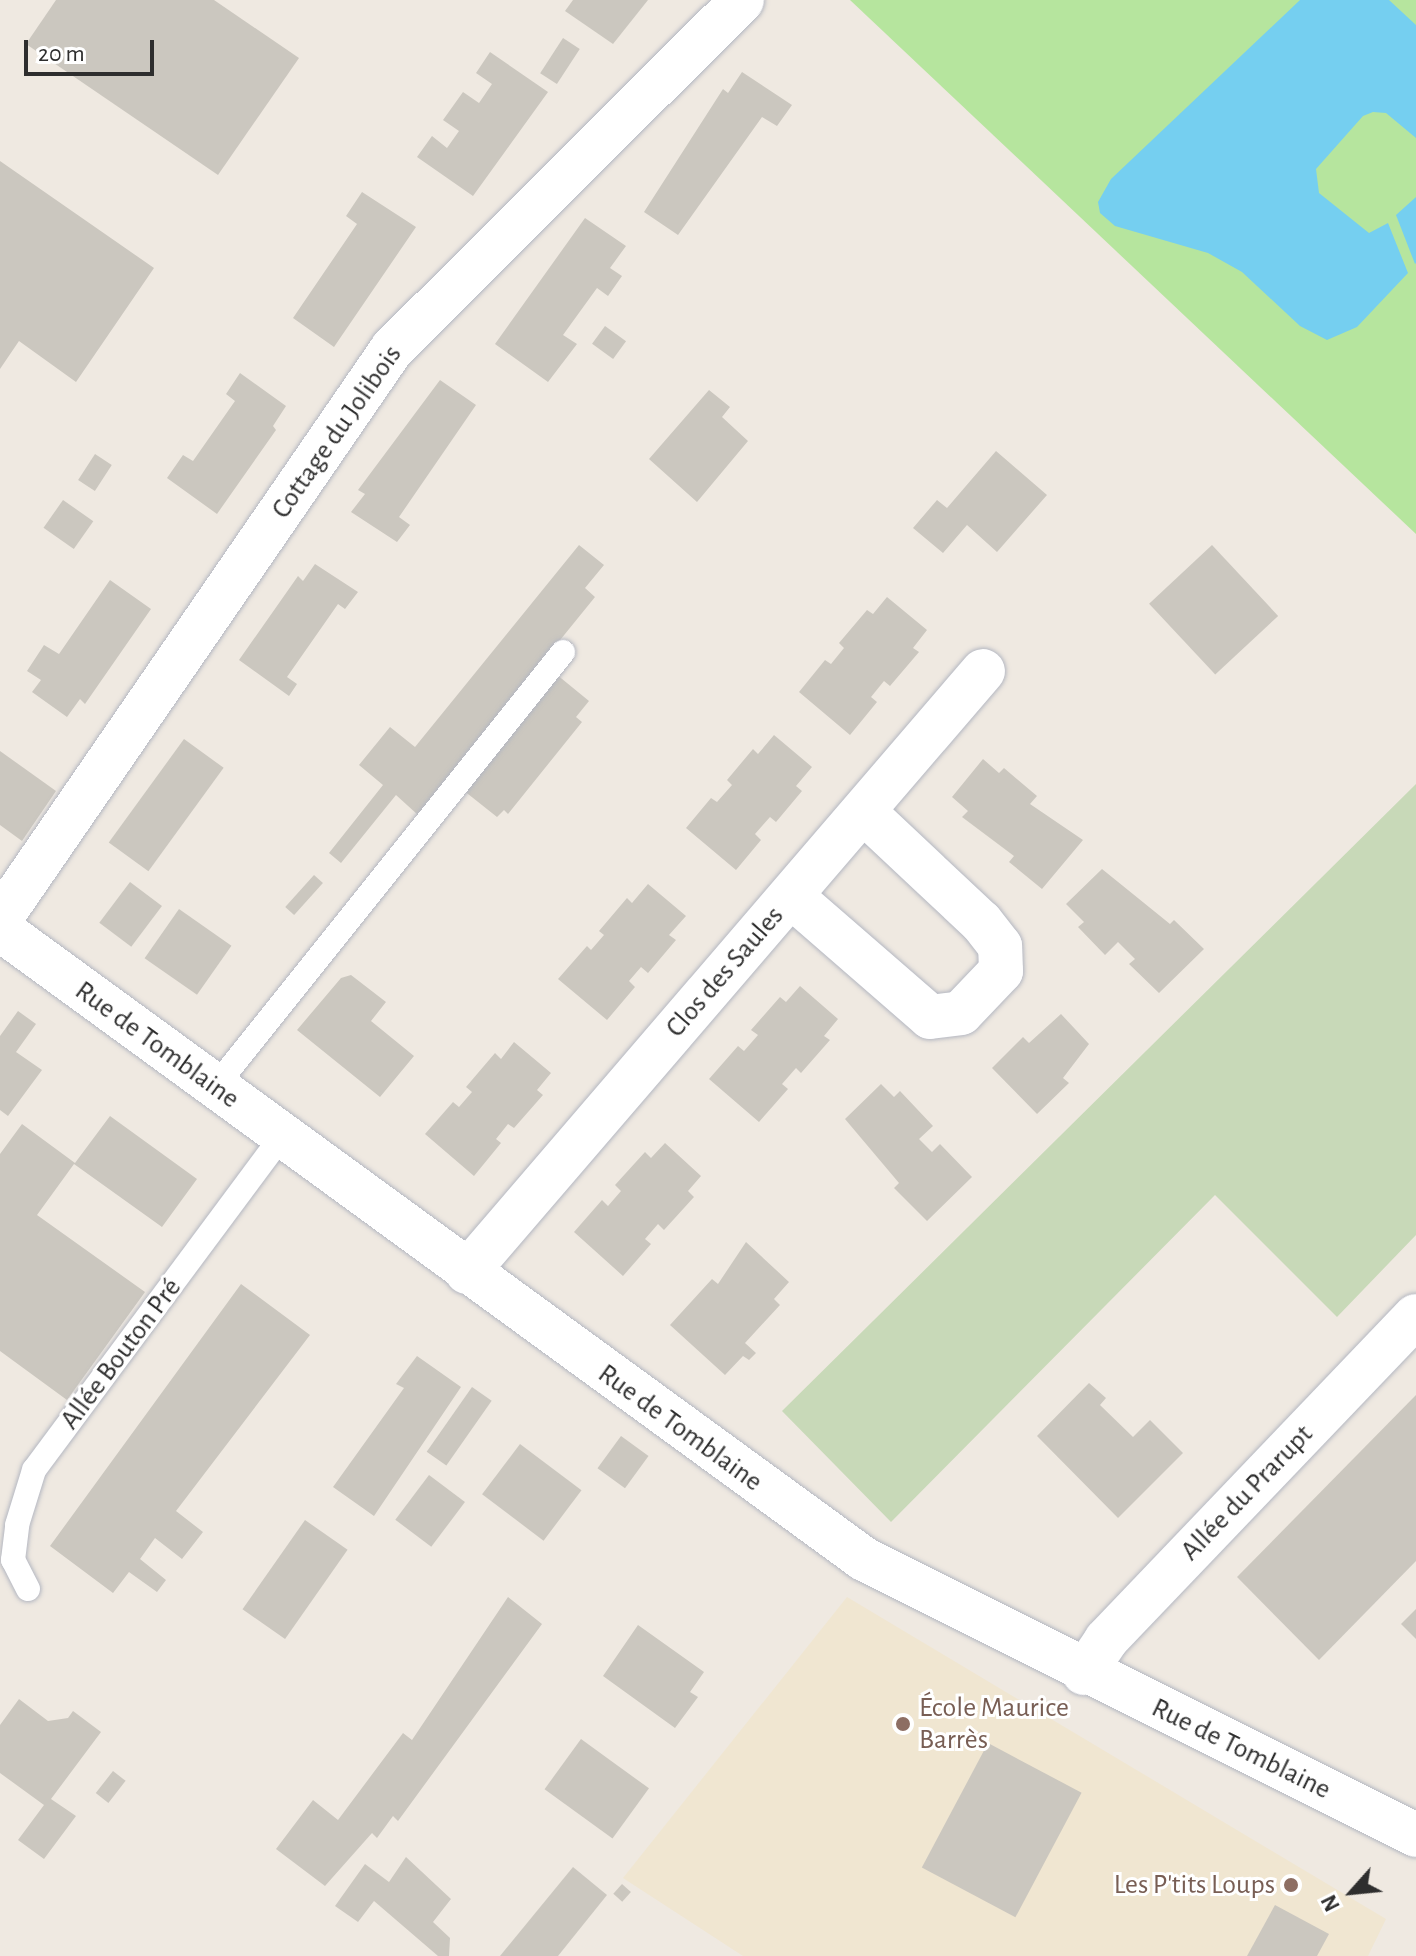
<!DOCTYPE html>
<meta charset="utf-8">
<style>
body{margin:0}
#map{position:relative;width:1416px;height:1956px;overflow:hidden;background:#efe9e1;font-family:"Alegreya Sans",sans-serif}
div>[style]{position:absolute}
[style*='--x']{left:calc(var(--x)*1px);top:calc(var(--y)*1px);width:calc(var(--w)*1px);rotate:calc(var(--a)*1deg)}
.education>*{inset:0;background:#f0e6d1}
.green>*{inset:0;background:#b6e59e}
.cemetery>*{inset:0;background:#c8d9b8}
.water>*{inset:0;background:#75cff0}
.building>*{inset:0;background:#cbc7bf;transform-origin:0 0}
.roads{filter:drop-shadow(0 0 2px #b4b7c1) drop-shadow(0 0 2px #b4b7c1)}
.service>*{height:24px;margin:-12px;padding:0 12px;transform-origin:12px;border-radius:12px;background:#fff}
.minor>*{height:44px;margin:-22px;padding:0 22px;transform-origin:22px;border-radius:22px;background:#fff}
.secondary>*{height:44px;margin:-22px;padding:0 22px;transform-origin:22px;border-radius:22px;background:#fff}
.dots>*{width:22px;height:22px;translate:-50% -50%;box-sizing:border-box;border:4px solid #fff;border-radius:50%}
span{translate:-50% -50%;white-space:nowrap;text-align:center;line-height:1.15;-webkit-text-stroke:6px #fff;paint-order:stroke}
.street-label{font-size:28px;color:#2e2e2e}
.education-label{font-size:28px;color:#785e54}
.left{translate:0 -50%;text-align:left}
.right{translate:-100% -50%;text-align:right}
.north{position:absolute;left:1312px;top:1852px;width:80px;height:80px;-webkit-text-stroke:6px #fff;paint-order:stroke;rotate:243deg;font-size:22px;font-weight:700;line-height:32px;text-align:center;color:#2e2e2e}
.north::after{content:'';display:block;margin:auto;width:28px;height:36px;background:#2e2e2e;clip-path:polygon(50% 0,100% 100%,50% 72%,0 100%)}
.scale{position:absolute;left:24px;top:40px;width:130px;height:36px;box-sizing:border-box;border:4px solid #2e2e2e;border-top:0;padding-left:10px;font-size:24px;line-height:28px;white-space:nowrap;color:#2e2e2e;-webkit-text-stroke:6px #fff;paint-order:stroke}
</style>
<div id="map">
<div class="education">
<i style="clip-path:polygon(847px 1597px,1386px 1919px,1368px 1956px,743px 1956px,623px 1878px)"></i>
</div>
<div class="green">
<i style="clip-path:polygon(850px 0,1416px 0,1416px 534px)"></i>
</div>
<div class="cemetery">
<i style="clip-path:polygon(1416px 784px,1416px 1235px,1337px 1317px,1215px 1195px,891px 1522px,782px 1411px)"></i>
</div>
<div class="water">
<i style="clip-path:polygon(1300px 0,1389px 0,1416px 25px,1416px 138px,1386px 113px,1373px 112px,1363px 116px,1316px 169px,1319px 193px,1369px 233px,1388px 223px,1408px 273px,1357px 327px,1327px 340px,1300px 326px,1242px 272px,1208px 253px,1115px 226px,1100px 213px,1098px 202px,1111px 179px)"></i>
<i style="clip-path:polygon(1416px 197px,1416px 263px,1415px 264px,1396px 215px)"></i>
</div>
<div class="building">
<i style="clip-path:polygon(56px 0,214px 0,299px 58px,218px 175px,26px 44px)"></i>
<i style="clip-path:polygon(573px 0,648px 0,613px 44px,565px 11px)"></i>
<i style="left:563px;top:38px;width:20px;height:42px;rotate:33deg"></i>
<i style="clip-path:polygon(490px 52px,548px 92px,473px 196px,417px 157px,432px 136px,447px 148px,459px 131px,443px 120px,463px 92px,479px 103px,492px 84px,476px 73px)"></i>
<i style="clip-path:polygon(742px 72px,792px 105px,777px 126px,762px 117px,678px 235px,644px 212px,723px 89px,728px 93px)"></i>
<i style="clip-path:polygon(0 161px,154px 268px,76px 382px,19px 341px,0 369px)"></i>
<i style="clip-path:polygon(362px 192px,416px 227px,334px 347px,293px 318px,357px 224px,346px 216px)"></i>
<i style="clip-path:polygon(585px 218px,626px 246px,610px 268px,622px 276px,608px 296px,597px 288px,563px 335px,577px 344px,548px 382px,495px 344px)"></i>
<i style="left:605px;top:326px;width:26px;height:22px;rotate:36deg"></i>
<i style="clip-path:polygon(240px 373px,286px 406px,273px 426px,276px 430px,217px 514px,167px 478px,183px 455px,193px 461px,235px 401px,226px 394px)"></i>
<i style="clip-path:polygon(440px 380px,476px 405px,399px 517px,410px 525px,397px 542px,351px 512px,365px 494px,358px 490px)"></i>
<i style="clip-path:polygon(709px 390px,730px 407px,722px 417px,748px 441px,697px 502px,649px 459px)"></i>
<i style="clip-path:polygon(996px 451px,1047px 495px,997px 552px,967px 525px,943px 553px,913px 528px,937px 500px,947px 508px)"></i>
<i style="left:95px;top:454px;width:20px;height:31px;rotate:33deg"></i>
<i style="left:63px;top:500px;width:37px;height:34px;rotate:35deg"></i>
<i style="clip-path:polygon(579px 545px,604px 565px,585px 588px,595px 597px,418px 815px,396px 795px,341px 863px,329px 853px,383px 785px,359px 765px,390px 727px,415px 747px)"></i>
<i style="left:1212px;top:545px;width:97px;height:86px;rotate:47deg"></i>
<i style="clip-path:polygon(315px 564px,358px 592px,345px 609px,338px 604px,287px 677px,297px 684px,289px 696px,239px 660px,298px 576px,303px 581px)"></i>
<i style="clip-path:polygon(110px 580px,151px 609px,85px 704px,80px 699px,67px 717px,32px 692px,41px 680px,27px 671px,44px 645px,59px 654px)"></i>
<i style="clip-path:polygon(887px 597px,927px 630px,913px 648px,919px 652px,890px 686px,884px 681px,871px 697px,877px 702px,850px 735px,799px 692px,825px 660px,831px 664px,844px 648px,839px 643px,867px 610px,873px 614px)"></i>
<i style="clip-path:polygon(556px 674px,589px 701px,576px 717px,582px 722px,508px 814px,504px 810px,497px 817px,463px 790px)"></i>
<i style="clip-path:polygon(774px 735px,812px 767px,796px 786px,802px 791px,776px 822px,770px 817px,755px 834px,761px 840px,736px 870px,686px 828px,711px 798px,717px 802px,732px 785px,727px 780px,753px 749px,758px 754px)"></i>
<i style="left:184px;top:739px;width:49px;height:128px;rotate:36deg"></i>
<i style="clip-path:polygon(0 751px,56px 791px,22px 841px,0 825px)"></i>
<i style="clip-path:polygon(983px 759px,999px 773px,1004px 768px,1037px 796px,1030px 804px,1083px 840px,1042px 889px,1009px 862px,1014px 856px,962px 817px,968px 811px,952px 797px)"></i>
<i style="clip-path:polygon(1102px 869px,1170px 924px,1174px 920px,1204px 949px,1159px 993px,1129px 964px,1135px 959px,1118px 942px,1105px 955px,1078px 927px,1084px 922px,1066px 904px)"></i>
<i style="left:314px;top:875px;width:12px;height:43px;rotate:42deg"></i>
<i style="left:130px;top:882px;width:40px;height:51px;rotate:37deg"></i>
<i style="clip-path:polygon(648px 884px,686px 916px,669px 935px,676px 940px,648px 973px,641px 967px,629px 981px,635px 987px,607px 1020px,558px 979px,587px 946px,591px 950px,604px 935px,599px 931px,627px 898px,632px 903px)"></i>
<i style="left:179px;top:909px;width:64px;height:60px;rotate:35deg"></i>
<i style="clip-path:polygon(351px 975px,386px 1002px,371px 1021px,414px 1056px,380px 1097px,297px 1030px,341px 978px)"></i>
<i style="clip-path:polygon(800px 986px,838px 1019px,824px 1036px,830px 1040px,801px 1073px,796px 1068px,782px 1084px,788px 1089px,759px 1122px,709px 1079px,738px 1046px,744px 1051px,758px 1035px,751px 1030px,780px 997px,786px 1002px)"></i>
<i style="clip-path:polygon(18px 1011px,36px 1024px,16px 1052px,42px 1070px,8px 1116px,0 1110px,0 1036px)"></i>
<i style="clip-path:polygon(1061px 1014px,1089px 1044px,1063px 1078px,1069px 1083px,1037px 1114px,992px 1068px,1023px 1037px,1029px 1043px)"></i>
<i style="clip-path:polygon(514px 1042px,551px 1073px,537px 1090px,543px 1095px,514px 1128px,508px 1124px,496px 1139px,501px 1143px,474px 1176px,425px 1134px,453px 1102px,459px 1107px,472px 1092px,466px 1087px,495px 1053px,501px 1059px)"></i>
<i style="clip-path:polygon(881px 1084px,894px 1097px,900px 1091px,933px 1126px,919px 1139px,932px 1152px,940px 1144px,972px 1177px,927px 1221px,894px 1188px,899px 1183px,845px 1119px)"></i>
<i style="clip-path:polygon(110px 1116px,197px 1179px,162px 1227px,74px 1164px,37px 1215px,145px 1292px,67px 1400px,0 1351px,0 1154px,22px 1124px,75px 1163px)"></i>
<i style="clip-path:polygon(665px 1143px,701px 1176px,688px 1191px,694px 1197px,664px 1230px,658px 1224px,645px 1239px,651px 1244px,623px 1276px,574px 1232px,602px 1200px,608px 1206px,621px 1191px,615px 1185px,645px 1152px,651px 1158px)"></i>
<i style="clip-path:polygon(746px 1242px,789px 1282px,774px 1299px,780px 1305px,745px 1343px,756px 1353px,749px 1360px,743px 1356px,725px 1375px,670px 1325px,712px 1279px,718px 1284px)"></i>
<i style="clip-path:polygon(241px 1284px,310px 1335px,176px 1511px,203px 1532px,182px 1559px,155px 1538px,140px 1559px,166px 1580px,157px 1592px,129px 1572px,113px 1593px,50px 1546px)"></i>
<i style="clip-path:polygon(417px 1356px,461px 1387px,374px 1516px,333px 1487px,404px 1388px,396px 1384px)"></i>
<i style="clip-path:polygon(1089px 1383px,1106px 1398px,1100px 1405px,1133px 1437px,1150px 1420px,1183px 1453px,1118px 1518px,1037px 1436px)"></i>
<i style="left:472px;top:1387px;width:24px;height:79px;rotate:35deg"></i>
<i style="clip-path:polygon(1416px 1395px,1416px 1561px,1319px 1660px,1237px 1577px)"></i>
<i style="left:621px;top:1436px;width:34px;height:40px;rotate:36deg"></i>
<i style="left:520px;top:1444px;width:77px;height:63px;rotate:37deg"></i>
<i style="left:429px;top:1475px;width:45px;height:56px;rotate:37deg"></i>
<i style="left:305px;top:1520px;width:52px;height:109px;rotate:35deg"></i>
<i style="clip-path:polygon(508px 1597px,542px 1624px,398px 1821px,393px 1816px,377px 1838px,372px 1833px,325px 1886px,276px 1849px,313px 1800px,338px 1820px,403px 1733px,412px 1740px)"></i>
<i style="clip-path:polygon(1416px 1609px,1416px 1639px,1401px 1624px)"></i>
<i style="clip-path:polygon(638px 1625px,704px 1672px,690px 1692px,698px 1697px,675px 1728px,603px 1676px)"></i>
<i style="clip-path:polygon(19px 1699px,48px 1721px,68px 1718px,73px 1711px,101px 1732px,51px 1799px,76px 1816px,44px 1859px,18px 1840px,44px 1805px,0 1773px,0 1725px)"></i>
<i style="left:581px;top:1739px;width:84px;height:62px;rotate:36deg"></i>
<i style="left:988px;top:1743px;width:106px;height:141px;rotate:28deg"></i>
<i style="left:113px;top:1771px;width:16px;height:28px;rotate:38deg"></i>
<i style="clip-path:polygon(406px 1857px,451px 1899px,433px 1922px,450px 1938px,449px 1956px,438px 1956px,374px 1901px,358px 1922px,335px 1906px,365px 1864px,389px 1882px)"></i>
<i style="clip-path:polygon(573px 1867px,607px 1895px,558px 1956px,500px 1956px)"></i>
<i style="left:622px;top:1884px;width:12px;height:13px;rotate:42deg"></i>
<i style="clip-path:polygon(1275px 1905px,1329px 1934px,1317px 1956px,1247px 1956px)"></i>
</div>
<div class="roads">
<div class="service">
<i style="--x:215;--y:1087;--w:557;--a:-51.34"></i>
<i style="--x:28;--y:1589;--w:33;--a:-117"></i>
<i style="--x:13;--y:1560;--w:35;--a:-83"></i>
<i style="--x:17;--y:1525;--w:58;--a:-72.8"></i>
<i style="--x:34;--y:1470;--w:416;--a:-53.4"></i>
</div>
<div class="minor">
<i style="--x:791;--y:896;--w:184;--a:41"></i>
<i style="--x:930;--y:1017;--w:31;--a:-7"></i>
<i style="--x:961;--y:1013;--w:58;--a:-46.4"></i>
<i style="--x:1001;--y:971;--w:25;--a:-92"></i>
<i style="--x:1000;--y:946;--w:31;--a:-128"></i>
<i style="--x:981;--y:922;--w:159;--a:-136.8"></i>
<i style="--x:0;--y:919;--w:692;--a:-55.48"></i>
<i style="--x:392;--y:349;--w:494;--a:-44.9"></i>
<i style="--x:467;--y:1272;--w:792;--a:-49.35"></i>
<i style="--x:1084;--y:1673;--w:40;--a:-56"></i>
<i style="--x:1106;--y:1640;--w:448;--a:-46.3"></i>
</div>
<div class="secondary">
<i style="--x:0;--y:929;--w:1069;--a:36.1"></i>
<i style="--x:864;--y:1559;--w:617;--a:26.57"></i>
</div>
</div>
<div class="dots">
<i style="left:903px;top:1724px;background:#8d6e63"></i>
<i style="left:1291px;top:1885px;background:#8d6e63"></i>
</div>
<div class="street-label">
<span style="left:337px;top:432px;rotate:-55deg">Cottage du Jolibois</span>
<span style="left:725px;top:972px;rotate:-49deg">Clos des Saules</span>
<span style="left:157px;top:1045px;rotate:36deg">Rue de Tomblaine</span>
<span style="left:121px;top:1354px;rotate:-53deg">Allée Bouton Pré</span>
<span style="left:680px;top:1428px;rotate:36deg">Rue de Tomblaine</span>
<span style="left:1247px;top:1493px;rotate:-46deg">Allée du Prarupt</span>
<span style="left:1241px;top:1749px;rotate:26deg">Rue de Tomblaine</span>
</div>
<div class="education-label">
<span class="left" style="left:919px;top:1724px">École Maurice<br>Barrès</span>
<span class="right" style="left:1275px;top:1885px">Les P'tits Loups</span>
</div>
<div class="north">N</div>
<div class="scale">20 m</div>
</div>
